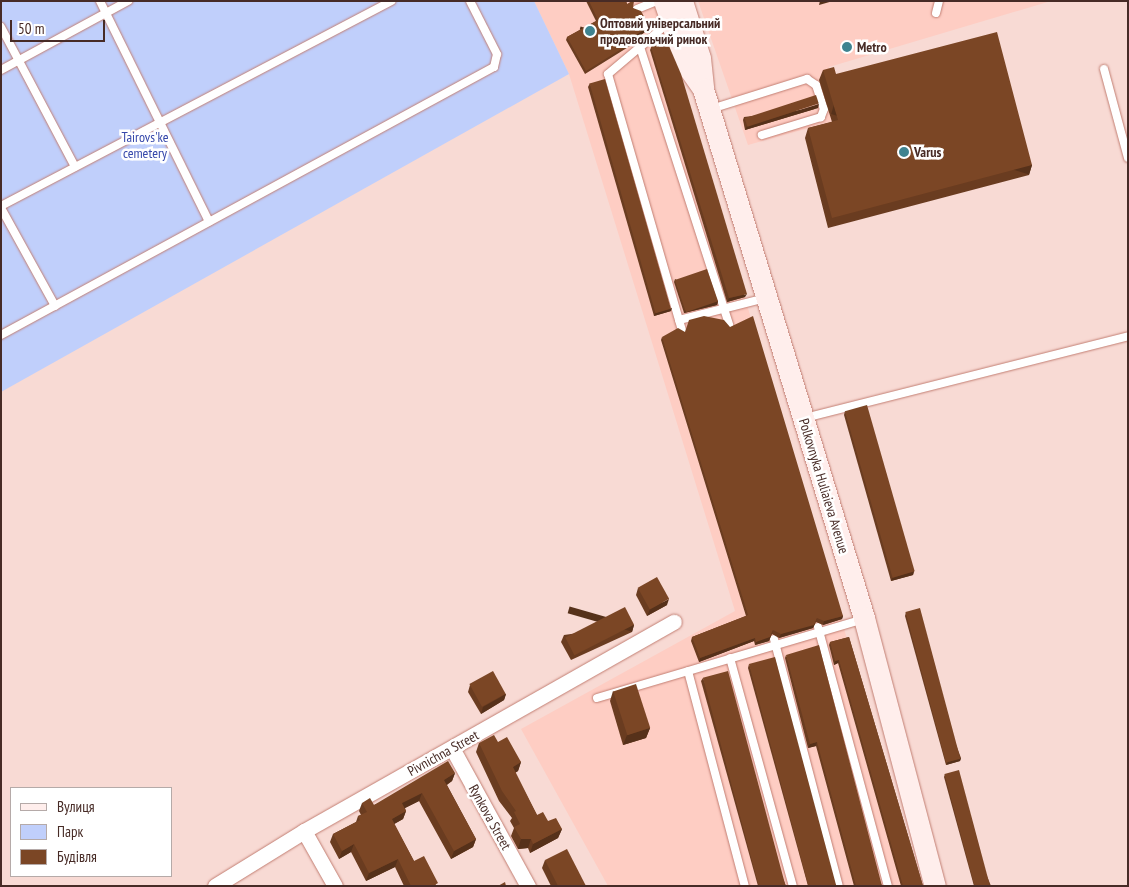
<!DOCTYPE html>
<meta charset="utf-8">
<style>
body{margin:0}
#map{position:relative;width:1129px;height:887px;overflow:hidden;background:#f8dad4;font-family:"PT Sans Narrow",sans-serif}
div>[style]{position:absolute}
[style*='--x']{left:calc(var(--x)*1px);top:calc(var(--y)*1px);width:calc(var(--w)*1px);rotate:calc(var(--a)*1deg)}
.built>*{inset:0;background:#fecdc3}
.green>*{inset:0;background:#c0cffb}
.roads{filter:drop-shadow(0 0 1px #c27e72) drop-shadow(0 0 1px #c27e72)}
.lane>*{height:8px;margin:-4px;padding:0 4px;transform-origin:4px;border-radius:4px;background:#fff}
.street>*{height:15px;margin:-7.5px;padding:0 7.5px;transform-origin:7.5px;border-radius:7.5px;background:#fff}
.secondary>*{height:21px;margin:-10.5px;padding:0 10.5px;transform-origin:10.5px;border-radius:10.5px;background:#ffeeec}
.wall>*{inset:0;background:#6a3c20}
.shaded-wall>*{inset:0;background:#56311a;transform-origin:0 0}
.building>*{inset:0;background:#7b4625;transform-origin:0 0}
.dots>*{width:14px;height:14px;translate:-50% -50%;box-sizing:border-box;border:2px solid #fff;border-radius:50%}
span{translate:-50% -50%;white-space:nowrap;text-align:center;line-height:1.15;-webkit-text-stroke:5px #fff;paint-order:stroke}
.poi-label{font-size:14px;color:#472b26;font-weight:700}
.left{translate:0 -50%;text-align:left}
.park-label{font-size:14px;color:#3648ab}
.street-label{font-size:14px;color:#472b26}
.frame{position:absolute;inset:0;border:2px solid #472b26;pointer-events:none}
.legend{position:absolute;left:10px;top:787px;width:162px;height:90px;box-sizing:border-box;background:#fff;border:1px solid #b5aaa8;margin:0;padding:6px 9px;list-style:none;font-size:15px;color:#472b26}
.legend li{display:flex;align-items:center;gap:10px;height:25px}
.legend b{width:25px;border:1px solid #b5aaa8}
.scale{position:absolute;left:10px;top:20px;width:95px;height:22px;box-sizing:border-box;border:2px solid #472b26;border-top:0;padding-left:6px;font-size:15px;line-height:18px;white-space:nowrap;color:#472b26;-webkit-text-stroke:4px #fff;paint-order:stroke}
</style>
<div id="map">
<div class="built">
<i style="clip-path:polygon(534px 1px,656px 1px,921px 886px,608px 886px,521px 729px,735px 611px,569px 74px)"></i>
<i style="clip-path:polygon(698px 1px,1051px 1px,829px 67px,844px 118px,748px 145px)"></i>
</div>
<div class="green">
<i style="clip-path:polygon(1px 1px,534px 1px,569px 74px,1px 392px)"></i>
</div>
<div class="roads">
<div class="lane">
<i style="--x:100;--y:1;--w:246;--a:63.7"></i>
<i style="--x:637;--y:9;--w:22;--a:-22"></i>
<i style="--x:936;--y:13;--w:12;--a:-76"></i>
<i style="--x:669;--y:22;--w:38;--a:139"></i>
<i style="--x:640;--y:47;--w:292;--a:72.2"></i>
<i style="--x:1;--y:27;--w:158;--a:62.1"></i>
<i style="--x:640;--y:47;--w:42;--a:139.8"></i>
<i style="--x:608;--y:74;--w:266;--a:73.9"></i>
<i style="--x:1104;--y:69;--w:92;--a:74.9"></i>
<i style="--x:1;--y:70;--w:145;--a:-28.5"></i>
<i style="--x:711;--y:109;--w:101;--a:-17.4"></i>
<i style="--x:807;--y:79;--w:11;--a:34"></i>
<i style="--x:816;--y:85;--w:25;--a:72"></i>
<i style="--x:824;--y:109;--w:9;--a:111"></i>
<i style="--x:821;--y:117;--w:62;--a:163"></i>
<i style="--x:1;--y:206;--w:441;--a:-27.7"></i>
<i style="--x:1;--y:208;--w:112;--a:61.1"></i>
<i style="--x:679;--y:320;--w:89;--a:-14.3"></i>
<i style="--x:1;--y:335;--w:561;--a:-28.53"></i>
<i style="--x:494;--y:67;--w:13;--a:-77"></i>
<i style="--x:497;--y:54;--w:59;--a:-117"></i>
<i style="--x:805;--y:418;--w:333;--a:-14.2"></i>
<i style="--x:818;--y:627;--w:268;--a:74.9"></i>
<i style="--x:774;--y:639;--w:255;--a:75.3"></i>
<i style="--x:730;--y:658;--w:237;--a:74.6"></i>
<i style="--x:688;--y:671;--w:222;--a:75.2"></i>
<i style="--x:597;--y:698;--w:277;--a:-16.5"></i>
</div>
<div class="street">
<i style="--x:452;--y:748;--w:158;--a:61.2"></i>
<i style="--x:304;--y:831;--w:63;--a:60.6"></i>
<i style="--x:215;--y:886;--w:105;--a:-31.7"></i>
<i style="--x:304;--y:831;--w:425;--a:-29.5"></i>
</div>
<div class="secondary">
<i style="--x:664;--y:1;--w:65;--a:71.3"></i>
<i style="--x:685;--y:63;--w:29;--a:55"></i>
<i style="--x:682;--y:1;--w:60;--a:72.5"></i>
<i style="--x:700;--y:58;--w:31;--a:84"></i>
<i style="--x:703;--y:89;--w:553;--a:73.07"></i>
<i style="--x:864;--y:618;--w:277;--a:75.2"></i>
</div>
</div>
<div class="wall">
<i style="clip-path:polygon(586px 1px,626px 1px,627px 4px,633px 8px,649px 26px,648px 30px,630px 42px,630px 46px,585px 74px,566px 40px,567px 37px,596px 21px)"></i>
<i style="clip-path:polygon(653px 43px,745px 297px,727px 302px,650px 50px)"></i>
<i style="clip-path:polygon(823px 70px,836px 74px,1032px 165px,1029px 175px,828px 228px,805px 138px,808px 128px,832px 122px,819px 80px)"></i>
<i style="clip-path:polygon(590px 83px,671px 311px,654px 316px,588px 87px)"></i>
<i style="clip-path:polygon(818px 108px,745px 130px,743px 120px,744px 117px)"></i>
<i style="clip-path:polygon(675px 279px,718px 301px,717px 305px,684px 313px,674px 282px)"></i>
<i style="clip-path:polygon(662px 337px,843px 616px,842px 619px,823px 625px,816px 622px,813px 628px,779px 638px,772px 634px,769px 641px,755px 645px,754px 641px,699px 662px,691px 641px,692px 637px,746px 616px,661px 340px)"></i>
<i style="clip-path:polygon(845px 411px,914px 571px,913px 575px,891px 581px,844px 415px)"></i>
<i style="clip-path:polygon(638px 588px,667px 605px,647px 616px,636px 595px)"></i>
<i style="clip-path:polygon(906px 612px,961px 758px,960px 761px,946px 765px,905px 616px)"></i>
<i style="clip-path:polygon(634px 625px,632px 632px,571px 660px,561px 642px,564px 635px)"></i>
<i style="clip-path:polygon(849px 637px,923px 886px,901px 886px,838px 663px,834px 665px,829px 645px,830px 642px)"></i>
<i style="clip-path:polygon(786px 655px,882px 886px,854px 886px,816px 746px,808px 748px,785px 658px)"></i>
<i style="clip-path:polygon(749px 664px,836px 886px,808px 886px,748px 668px)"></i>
<i style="clip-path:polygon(703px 678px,786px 886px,758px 886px,701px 681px)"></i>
<i style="clip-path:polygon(470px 685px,506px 694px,504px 700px,481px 714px,468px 692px)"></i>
<i style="clip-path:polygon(613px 691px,650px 728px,646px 738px,623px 745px,610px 701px)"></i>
<i style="clip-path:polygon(498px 742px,521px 762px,518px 771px,515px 773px,537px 815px,562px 829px,558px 838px,530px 853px,528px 848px,518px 849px,511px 836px,514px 828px,510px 821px,512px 818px,499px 801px,476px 752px,479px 743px)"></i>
<i style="clip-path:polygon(455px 773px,452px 781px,447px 785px,476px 839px,473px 847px,451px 859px,419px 801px,405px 808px,406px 811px,403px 819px,394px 824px,414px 861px,437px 886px,404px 886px,395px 867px,366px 881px,351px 852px,339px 859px,330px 842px,333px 834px,356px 822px,358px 816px,361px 815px,359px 811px,362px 803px,374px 805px)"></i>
<i style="clip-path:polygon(945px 774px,991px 886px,974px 886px,944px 777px)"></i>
<i style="clip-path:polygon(545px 860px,586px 886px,551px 886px,542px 868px)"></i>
</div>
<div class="shaded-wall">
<i style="clip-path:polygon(820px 1px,833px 1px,819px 5px)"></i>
<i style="clip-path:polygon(649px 26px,648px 30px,628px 44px,629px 40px)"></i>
<i style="left:631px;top:43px;width:3px;height:53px;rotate:108deg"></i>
<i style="clip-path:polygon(819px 104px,818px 108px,745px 130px,747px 126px)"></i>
<i style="left:1032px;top:165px;width:10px;height:207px;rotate:107deg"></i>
<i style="clip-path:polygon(747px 294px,745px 297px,727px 302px,729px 298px)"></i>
<i style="clip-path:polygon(718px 301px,717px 305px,684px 313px,685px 310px)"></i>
<i style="clip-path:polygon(672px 308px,671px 311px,654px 316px,655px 313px)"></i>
<i style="clip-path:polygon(914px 571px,913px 575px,891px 581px,892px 578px)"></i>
<i style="clip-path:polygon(669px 599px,667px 605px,647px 616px,650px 609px)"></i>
<i style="clip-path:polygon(843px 616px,842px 619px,823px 625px,824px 621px)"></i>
<i style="clip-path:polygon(817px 618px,813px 628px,779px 638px,781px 634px)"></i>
<i style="left:634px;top:625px;width:7px;height:67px;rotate:106deg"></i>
<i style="clip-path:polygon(773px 630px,769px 641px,755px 645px,756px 642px)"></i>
<i style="clip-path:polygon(755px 638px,754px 641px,699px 662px,700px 658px)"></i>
<i style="clip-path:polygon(839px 660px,838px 663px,834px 665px,835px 661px)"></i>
<i style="clip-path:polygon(506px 694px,504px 700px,481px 714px,483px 707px)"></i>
<i style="clip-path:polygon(650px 728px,646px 738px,623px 745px,627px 735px)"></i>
<i style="clip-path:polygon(817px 742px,816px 746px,808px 748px,810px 744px)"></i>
<i style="clip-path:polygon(961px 758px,960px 761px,946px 765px,948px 762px)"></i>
<i style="clip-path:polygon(521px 762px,518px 771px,509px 776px,513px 767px)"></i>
<i style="clip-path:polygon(455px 773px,452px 781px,441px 788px,444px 780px)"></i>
<i style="clip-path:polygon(422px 793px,419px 801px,399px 811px,402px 803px)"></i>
<i style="clip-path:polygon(406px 811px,403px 819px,389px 827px,392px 819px)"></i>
<i style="clip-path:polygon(562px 829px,558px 838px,530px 853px,533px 844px)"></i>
<i style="clip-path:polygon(476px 839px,473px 847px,451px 859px,454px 851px)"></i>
<i style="clip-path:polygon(521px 839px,531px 839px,528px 848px,518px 849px)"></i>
<i style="clip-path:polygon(354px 844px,351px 852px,339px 859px,342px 851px)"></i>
<i style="clip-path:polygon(398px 859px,395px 867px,366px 881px,369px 873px)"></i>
</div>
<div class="building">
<i style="clip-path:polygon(589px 1px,626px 1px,627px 4px,632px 1px,634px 1px,633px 8px,641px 11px,649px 26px,629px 40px,631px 43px,586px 71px,567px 37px,598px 20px)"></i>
<i style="clip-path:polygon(997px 32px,1032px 165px,832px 218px,808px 128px,838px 120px,823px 70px,834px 67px,836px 74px)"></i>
<i style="clip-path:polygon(666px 39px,681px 74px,747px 294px,729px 298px,651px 47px,653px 43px)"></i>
<i style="left:605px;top:79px;width:239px;height:16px;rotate:74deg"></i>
<i style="left:816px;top:95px;width:9px;height:75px;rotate:72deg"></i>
<i style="left:707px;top:269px;width:34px;height:34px;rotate:71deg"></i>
<i style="clip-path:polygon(704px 316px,724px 320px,730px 327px,753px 316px,843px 616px,824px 621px,817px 618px,814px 625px,781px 634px,773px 630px,770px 637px,756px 642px,755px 638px,700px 658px,692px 637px,748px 615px,662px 337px,678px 328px,685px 332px,689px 320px)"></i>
<i style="left:867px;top:405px;width:173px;height:23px;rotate:74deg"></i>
<i style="left:657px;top:577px;width:25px;height:22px;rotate:61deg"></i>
<i style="left:625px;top:607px;width:20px;height:67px;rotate:63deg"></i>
<i style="left:920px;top:608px;width:156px;height:15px;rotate:75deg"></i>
<i style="clip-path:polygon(849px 637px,923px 886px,903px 886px,839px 660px,835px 661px,830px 642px)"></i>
<i style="clip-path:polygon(819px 645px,882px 886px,856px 886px,817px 742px,810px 744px,786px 655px)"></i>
<i style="left:775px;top:657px;width:237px;height:27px;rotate:75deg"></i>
<i style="left:493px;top:671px;width:26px;height:27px;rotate:61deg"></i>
<i style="left:728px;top:671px;width:223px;height:26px;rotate:75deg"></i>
<i style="left:636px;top:684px;width:46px;height:24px;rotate:72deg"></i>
<i style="clip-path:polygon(494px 735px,498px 742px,507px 737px,521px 762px,513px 767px,537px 815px,543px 812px,548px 821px,556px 818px,562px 829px,533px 844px,531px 839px,521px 839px,514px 827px,520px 824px,514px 812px,516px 811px,502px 791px,479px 743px)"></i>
<i style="clip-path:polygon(448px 761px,455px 773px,444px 780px,476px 839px,454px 851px,422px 793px,402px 803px,406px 811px,392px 819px,414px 861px,424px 856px,438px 883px,433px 886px,411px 886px,398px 859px,369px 873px,354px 844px,342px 851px,333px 834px,360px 820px,358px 816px,367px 812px,362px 803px,370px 798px,374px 805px)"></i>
<i style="left:959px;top:770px;width:120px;height:15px;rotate:75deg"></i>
<i style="clip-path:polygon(567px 849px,586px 886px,558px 886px,545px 860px)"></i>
<i style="clip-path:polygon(505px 882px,506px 886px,498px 886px)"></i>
</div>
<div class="dots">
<i style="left:590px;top:31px;background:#3e8390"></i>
<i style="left:847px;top:47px;background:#3e8390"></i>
<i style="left:904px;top:152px;background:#3e8390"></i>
</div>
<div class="poi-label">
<span class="left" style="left:600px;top:31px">Оптовий універсальний<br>продовольчий ринок</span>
<span class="left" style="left:857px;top:47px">Metro</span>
<span class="left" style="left:914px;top:152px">Varus</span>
</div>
<div class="park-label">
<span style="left:145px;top:145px">Tairovs'ke<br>cemetery</span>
</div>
<div class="street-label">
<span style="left:824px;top:486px;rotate:73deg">Polkovnyka Huliaieva Avenue</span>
<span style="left:443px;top:753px;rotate:-29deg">Pivnichna Street</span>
<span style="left:490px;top:817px;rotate:61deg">Rynkova Street</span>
</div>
<div class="frame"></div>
<ul class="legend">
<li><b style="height:6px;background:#ffeeec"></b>Вулиця</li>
<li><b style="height:14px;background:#c0cffb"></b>Парк</li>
<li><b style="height:14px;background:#7b4625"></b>Будівля</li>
</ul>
<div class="scale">50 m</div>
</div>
